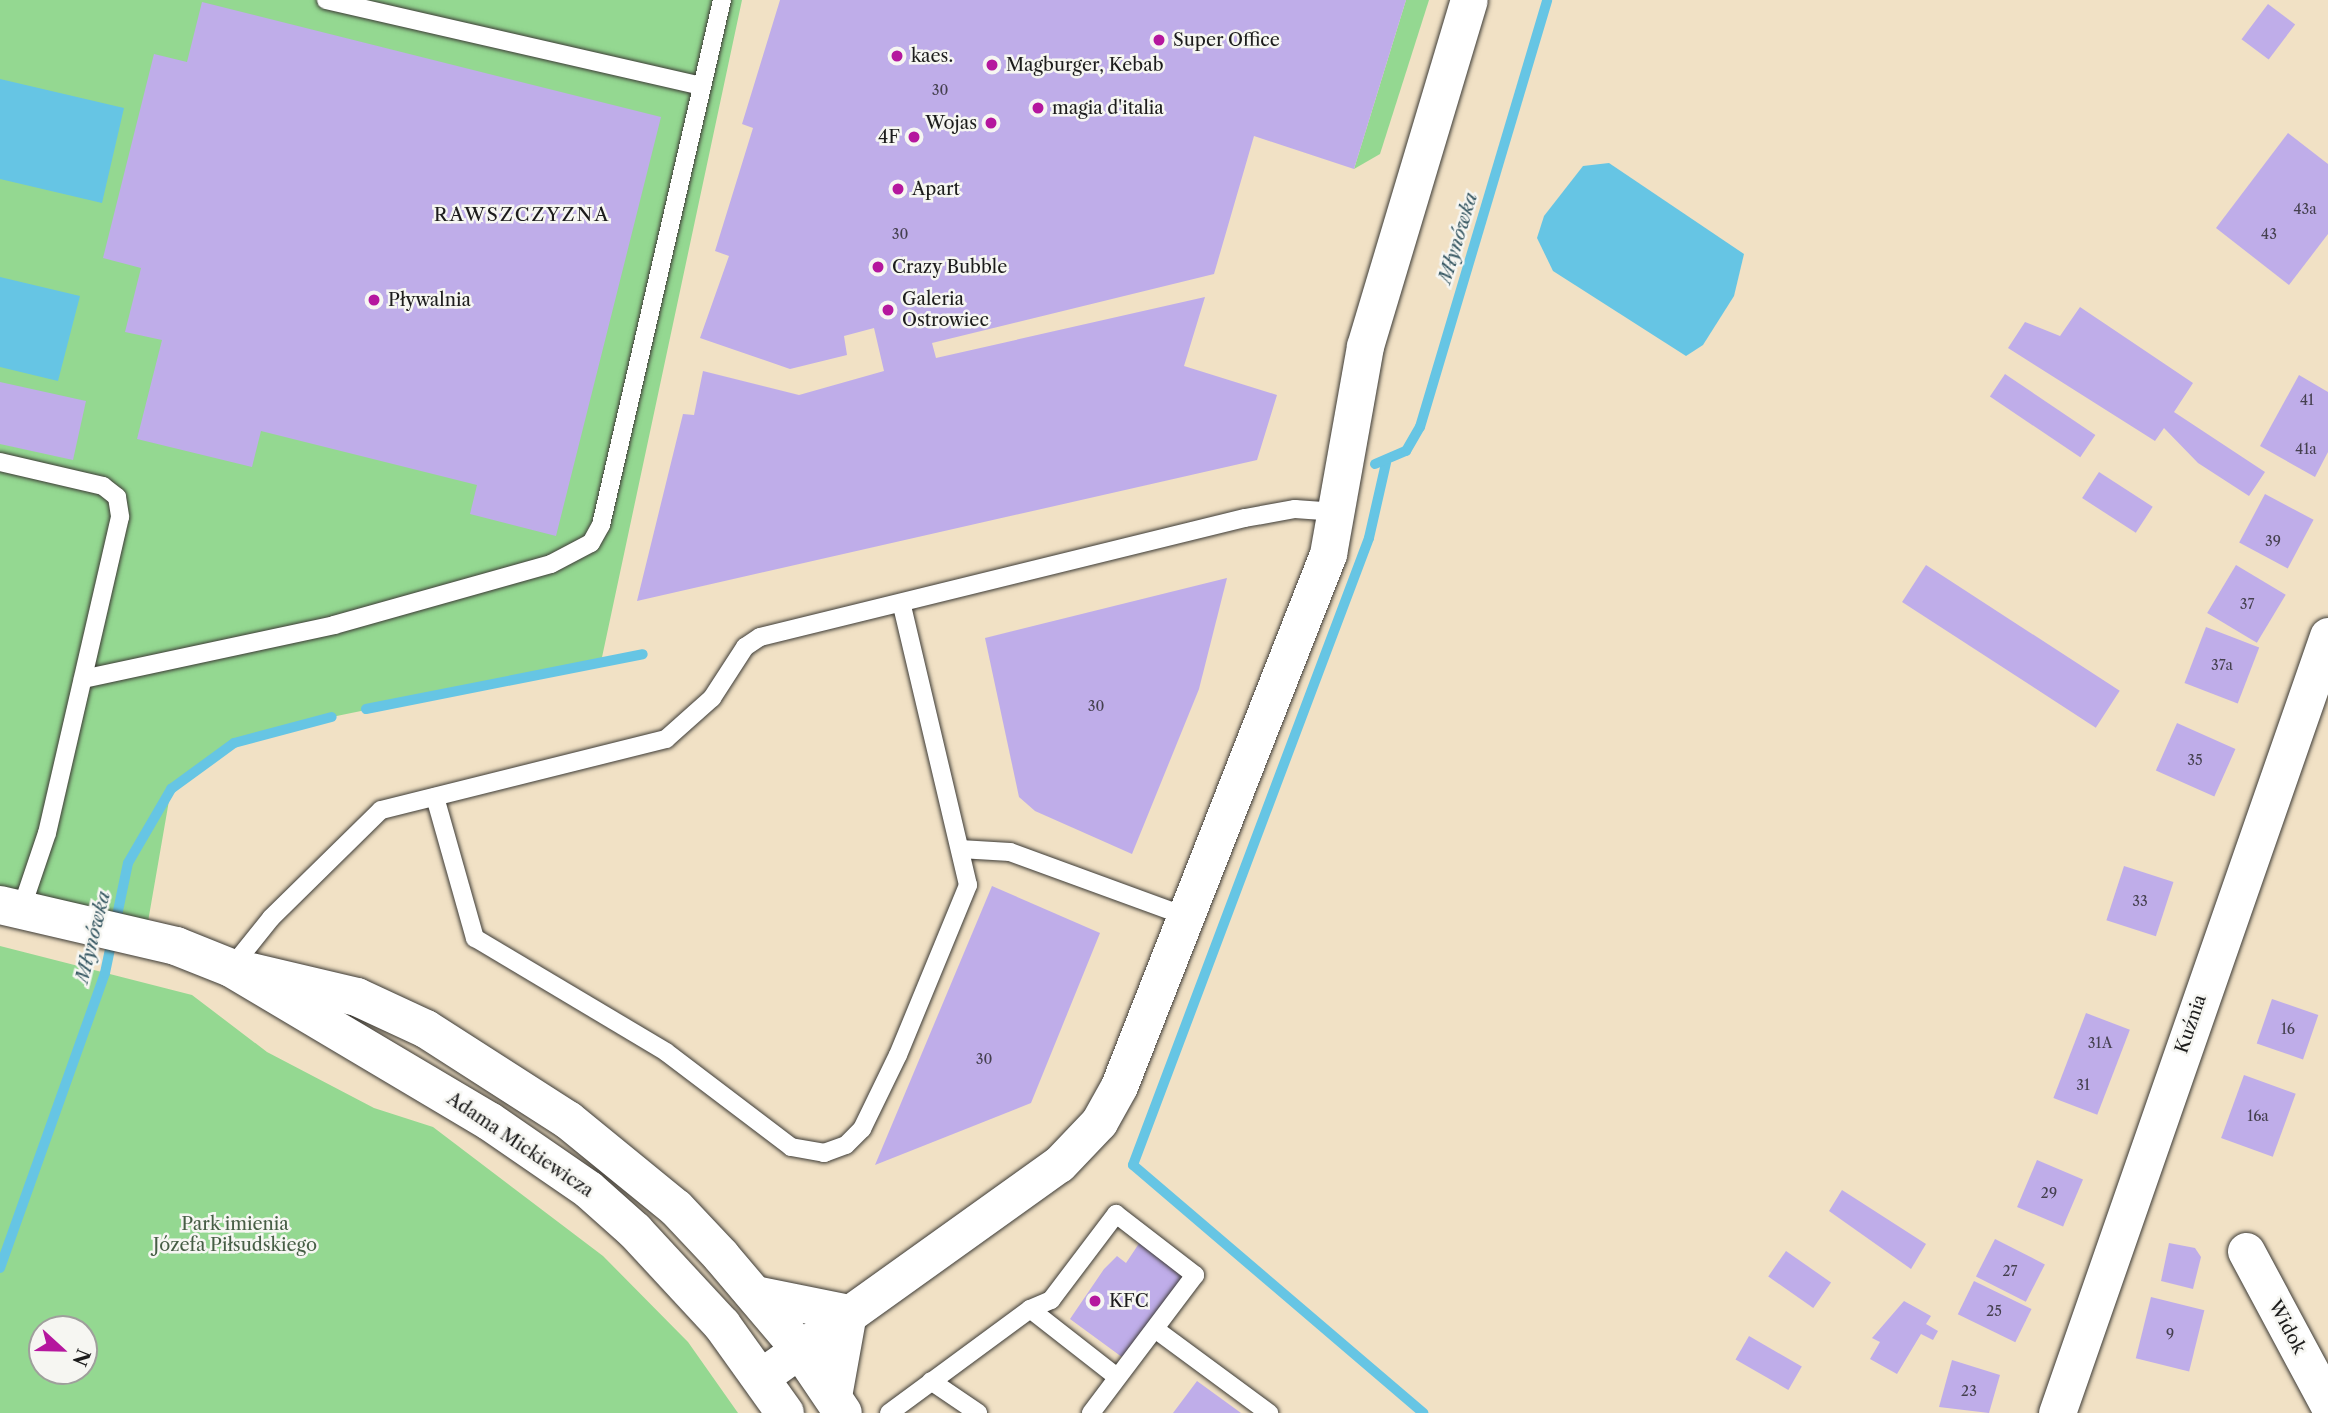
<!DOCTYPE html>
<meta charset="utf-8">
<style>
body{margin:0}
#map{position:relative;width:2328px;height:1413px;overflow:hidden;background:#f1e1c5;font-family:"Libre Caslon Text",serif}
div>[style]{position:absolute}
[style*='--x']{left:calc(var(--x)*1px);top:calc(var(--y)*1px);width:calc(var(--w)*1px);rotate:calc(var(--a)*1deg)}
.green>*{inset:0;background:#94d891}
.water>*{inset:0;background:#66c5e4}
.stream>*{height:10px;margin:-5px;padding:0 5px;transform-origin:5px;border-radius:5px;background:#66c5e4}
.building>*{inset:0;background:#bfade9;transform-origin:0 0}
.roads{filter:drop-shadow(0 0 2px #3c3a35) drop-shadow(0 0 2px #3c3a35)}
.service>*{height:18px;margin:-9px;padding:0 9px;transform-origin:9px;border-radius:9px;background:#fff}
.minor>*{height:37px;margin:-18.5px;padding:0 18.5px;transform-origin:18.5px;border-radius:18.5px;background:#fff}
.tertiary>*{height:38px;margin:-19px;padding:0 19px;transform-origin:19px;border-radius:19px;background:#fff}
.dots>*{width:19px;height:19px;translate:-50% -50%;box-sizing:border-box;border:4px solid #f6f6f2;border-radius:50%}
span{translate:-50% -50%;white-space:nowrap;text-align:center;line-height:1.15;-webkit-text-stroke:5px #f6f6f2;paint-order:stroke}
.number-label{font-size:14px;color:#45404f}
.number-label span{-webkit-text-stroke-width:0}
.poi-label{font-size:18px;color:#1c1c1c}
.left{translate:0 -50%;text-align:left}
.right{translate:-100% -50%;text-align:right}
.street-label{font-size:18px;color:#1c1c1c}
.park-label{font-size:18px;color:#465e45}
.neighbourhood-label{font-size:19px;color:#1c1c1c;letter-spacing:2px}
.water-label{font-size:19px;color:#365762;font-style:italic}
.north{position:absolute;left:28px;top:1315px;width:70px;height:70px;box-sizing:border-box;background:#f6f6f2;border:2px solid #9f9f9c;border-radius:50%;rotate:112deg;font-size:19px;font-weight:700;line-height:28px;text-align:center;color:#1c1c1c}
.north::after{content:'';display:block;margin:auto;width:24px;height:32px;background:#b5179e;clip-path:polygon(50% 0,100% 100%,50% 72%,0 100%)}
</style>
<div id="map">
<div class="green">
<i style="clip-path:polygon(0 0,742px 0,601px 662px,278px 728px,203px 761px,171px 789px,145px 939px,0 905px)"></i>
<i style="clip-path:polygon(1406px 0,1429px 0,1380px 154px,1354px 169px)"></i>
<i style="clip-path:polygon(evenodd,0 946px,192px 995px,267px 1052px,374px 1108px,433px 1127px,603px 1256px,688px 1342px,738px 1413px,0 1413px,0 946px,42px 1329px,84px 1329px,84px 1371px,42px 1371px,42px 1329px)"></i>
</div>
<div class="water">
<i style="clip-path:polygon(0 79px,124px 108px,102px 203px,0 179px)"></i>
<i style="clip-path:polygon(1609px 163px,1744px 254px,1734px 296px,1703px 345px,1686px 356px,1553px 271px,1537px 238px,1544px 216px,1583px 166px)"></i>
<i style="clip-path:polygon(0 277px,80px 296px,58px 381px,0 367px)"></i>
</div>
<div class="stream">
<i style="--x:1386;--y:463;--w:77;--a:102.8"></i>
<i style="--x:1369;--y:538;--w:670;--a:110.63"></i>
<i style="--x:1133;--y:1165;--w:382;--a:40.5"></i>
<i style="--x:1375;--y:464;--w:34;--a:-23"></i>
<i style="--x:1406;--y:451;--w:28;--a:-60"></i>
<i style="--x:1420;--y:427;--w:445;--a:-73.4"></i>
<i style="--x:366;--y:709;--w:282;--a:-11.2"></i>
<i style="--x:0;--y:1268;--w:313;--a:-70.4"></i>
<i style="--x:105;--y:973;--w:112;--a:-78.2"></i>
<i style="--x:128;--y:863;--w:86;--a:-59.8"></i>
<i style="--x:171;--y:789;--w:78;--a:-36.1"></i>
<i style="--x:234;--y:743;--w:101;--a:-14.9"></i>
</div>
<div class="building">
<i style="clip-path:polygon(780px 0,1406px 0,1354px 169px,1254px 136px,1214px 274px,932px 343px,936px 358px,1205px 297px,1184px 366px,1277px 395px,1257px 460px,637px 601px,683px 414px,694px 415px,703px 371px,799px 395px,884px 371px,874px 328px,844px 336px,847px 355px,790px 369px,700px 338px,729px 256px,715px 251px,753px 128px,742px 124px)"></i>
<i style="clip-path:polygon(202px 2px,661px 117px,556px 536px,470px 514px,477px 485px,261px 431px,252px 467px,137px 439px,162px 340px,125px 332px,141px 268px,103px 258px,154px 54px,187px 62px)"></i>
<i style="left:2268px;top:4px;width:34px;height:44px;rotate:37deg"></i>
<i style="clip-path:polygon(2288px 133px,2328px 164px,2328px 234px,2289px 285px,2216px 228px)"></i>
<i style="clip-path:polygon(2080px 307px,2193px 383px,2174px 412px,2265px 472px,2249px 496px,2198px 463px,2164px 428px,2155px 441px,2008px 348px,2025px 322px,2060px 336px)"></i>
<i style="left:2005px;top:374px;width:109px;height:27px;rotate:34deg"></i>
<i style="clip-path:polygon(2299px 375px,2328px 392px,2328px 452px,2315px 477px,2260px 446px)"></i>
<i style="clip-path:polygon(0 382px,86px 401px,73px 460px,0 444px)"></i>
<i style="left:2099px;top:472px;width:64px;height:31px;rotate:33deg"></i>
<i style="left:2265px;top:494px;width:55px;height:55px;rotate:28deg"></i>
<i style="left:1926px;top:565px;width:231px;height:44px;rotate:33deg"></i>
<i style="left:2236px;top:565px;width:58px;height:56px;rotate:31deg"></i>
<i style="clip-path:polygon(1227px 578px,1199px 689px,1132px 854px,1035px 811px,1019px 797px,985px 638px)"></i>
<i style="left:2206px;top:627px;width:57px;height:60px;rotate:21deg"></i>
<i style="left:2177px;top:723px;width:64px;height:52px;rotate:24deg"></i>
<i style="left:2124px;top:866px;width:52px;height:57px;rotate:18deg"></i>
<i style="clip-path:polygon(992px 886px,1100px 933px,1031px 1103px,875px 1165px)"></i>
<i style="left:2272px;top:999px;width:49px;height:47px;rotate:19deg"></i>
<i style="left:2086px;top:1013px;width:47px;height:91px;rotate:21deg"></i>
<i style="left:2244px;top:1075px;width:55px;height:67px;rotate:20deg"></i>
<i style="left:2037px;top:1160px;width:50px;height:51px;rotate:23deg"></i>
<i style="clip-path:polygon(1842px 1190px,1926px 1244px,1911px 1269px,1829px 1211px)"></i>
<i style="left:1995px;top:1239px;width:56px;height:42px;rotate:27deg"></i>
<i style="clip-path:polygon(1140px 1242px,1187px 1276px,1126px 1360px,1070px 1319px,1104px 1269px,1117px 1256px,1126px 1263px)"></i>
<i style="clip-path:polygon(2169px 1243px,2195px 1248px,2201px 1257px,2193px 1289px,2161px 1281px)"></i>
<i style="left:1786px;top:1251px;width:55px;height:31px;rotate:35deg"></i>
<i style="left:1974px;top:1281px;width:64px;height:37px;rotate:26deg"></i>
<i style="left:2151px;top:1297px;width:55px;height:63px;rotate:14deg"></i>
<i style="clip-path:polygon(1904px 1301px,1931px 1316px,1926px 1324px,1938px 1331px,1933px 1340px,1921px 1334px,1897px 1374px,1870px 1359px,1880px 1342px,1872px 1338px)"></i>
<i style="left:1749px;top:1336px;width:61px;height:27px;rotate:30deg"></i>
<i style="clip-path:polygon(1952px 1360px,2000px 1375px,1989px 1413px,1939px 1407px)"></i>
<i style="clip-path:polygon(1197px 1381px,1241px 1413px,1173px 1413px)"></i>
</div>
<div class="roads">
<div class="service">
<i style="--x:326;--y:0;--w:382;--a:12.9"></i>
<i style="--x:0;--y:462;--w:106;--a:13.1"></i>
<i style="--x:103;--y:486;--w:18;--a:38"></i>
<i style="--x:117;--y:497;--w:20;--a:81"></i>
<i style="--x:120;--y:517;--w:324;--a:103"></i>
<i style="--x:47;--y:833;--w:81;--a:108.7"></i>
<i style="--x:83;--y:679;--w:257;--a:-12.1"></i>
<i style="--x:334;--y:625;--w:225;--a:-15.7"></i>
<i style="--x:551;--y:564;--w:45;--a:-27.7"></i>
<i style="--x:591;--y:543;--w:21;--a:-61"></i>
<i style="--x:601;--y:525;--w:539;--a:-77.02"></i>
<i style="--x:435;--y:797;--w:147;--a:74.2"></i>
<i style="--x:475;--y:938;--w:222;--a:30.8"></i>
<i style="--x:666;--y:1052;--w:157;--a:37.2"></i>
<i style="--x:791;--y:1147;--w:34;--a:10"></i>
<i style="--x:824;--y:1153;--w:23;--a:-20"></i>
<i style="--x:846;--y:1145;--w:23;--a:-45"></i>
<i style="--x:862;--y:1129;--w:82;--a:-64.1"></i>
<i style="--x:898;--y:1055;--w:184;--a:-67.6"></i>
<i style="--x:968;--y:885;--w:287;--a:-103.3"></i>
<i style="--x:960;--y:849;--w:50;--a:3.4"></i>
<i style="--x:1010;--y:852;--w:186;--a:20.1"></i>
<i style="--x:231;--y:968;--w:64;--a:-51.3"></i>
<i style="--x:271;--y:918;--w:154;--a:-44.5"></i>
<i style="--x:381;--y:810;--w:294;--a:-14"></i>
<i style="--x:666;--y:739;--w:62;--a:-41.7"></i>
<i style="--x:712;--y:698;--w:61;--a:-57.1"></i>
<i style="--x:745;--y:647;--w:18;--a:-34"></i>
<i style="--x:760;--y:637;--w:499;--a:-13.8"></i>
<i style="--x:1245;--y:518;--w:51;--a:-10.2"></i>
<i style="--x:1295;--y:509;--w:42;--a:4.1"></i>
<i style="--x:1030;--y:1309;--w:23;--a:-23"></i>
<i style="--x:1051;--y:1300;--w:108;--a:-52.9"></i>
<i style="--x:1116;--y:1214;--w:100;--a:37.7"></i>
<i style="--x:1195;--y:1275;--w:173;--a:127"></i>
<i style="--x:1155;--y:1329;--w:142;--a:36.4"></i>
<i style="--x:931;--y:1381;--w:57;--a:34.2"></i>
<i style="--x:889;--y:1413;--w:175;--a:-36.4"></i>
<i style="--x:1030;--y:1309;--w:110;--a:38"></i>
</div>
<div class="minor">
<i style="--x:2246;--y:1251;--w:174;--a:61.8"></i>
<i style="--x:754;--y:1294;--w:96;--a:11.4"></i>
<i style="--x:761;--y:1377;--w:366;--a:-35.6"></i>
<i style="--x:1059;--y:1164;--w:58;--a:-46.4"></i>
<i style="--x:1099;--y:1122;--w:41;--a:-60.9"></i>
<i style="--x:1119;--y:1086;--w:572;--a:-68.55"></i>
<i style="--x:1328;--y:554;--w:211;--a:-79.9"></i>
<i style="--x:1365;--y:346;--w:361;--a:-73.3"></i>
<i style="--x:833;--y:1396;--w:84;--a:-79.8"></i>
<i style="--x:2057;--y:1413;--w:823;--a:-70.77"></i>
</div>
<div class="tertiary">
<i style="--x:0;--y:905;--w:181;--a:13.1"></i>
<i style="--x:176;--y:946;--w:59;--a:21.8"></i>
<i style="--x:231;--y:968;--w:300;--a:30.7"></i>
<i style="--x:489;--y:1121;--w:121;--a:34.6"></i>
<i style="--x:589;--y:1190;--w:62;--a:41.7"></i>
<i style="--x:635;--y:1231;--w:128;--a:47.2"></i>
<i style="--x:722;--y:1325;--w:108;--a:54.4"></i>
<i style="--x:251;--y:972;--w:109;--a:13.3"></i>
<i style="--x:357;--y:997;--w:76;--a:24.9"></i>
<i style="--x:426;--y:1029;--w:169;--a:32.7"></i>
<i style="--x:568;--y:1120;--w:139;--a:39.2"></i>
<i style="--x:676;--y:1208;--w:66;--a:46.8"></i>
<i style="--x:721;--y:1256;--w:121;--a:49.7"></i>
<i style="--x:799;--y:1348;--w:78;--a:55.9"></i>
</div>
</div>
<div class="dots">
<i style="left:1159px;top:40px;background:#b5179e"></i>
<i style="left:897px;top:56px;background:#b5179e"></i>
<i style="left:992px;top:65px;background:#b5179e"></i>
<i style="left:1038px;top:108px;background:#b5179e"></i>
<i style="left:991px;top:123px;background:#b5179e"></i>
<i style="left:914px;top:137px;background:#b5179e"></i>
<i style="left:898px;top:189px;background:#b5179e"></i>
<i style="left:878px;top:267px;background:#b5179e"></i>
<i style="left:374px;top:300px;background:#b5179e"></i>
<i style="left:888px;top:310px;background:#b5179e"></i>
<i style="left:1095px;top:1301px;background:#b5179e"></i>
</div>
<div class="number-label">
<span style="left:940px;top:90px">30</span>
<span style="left:2305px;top:209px">43a</span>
<span style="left:900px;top:234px">30</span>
<span style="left:2269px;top:234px">43</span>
<span style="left:2307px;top:400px">41</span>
<span style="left:2306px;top:449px">41a</span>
<span style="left:2273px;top:541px">39</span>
<span style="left:2247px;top:604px">37</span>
<span style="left:2222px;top:665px">37a</span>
<span style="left:1096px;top:706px">30</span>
<span style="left:2195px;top:760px">35</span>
<span style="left:2140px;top:901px">33</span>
<span style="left:2288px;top:1029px">16</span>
<span style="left:2100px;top:1043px">31A</span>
<span style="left:984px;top:1059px">30</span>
<span style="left:2083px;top:1085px">31</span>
<span style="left:2258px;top:1116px">16a</span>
<span style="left:2049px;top:1193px">29</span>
<span style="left:2010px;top:1271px">27</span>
<span style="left:1994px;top:1311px">25</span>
<span style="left:2170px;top:1334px">9</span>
<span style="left:1969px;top:1391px">23</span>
</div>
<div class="poi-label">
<span class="left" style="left:1173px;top:40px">Super Office</span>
<span class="left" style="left:911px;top:56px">kaes.</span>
<span class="left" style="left:1006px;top:65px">Magburger, Kebab</span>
<span class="left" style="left:1052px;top:108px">magia d'italia</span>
<span class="right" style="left:977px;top:123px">Wojas</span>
<span class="right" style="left:900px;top:137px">4F</span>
<span class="left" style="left:912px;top:189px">Apart</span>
<span class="left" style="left:892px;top:267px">Crazy Bubble</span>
<span class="left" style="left:388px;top:300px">Pływalnia</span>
<span class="left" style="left:902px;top:310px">Galeria<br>Ostrowiec</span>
<span class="left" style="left:1109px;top:1301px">KFC</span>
</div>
<div class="street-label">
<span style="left:2191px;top:1024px;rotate:-71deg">Kuźnia</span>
<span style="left:520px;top:1145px;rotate:34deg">Adama Mickiewicza</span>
<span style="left:2287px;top:1327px;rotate:62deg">Widok</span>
</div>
<div class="park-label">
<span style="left:235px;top:1235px">Park imienia<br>Józefa Piłsudskiego</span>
</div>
<div class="neighbourhood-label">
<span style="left:522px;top:215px">RAWSZCZYZNA</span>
</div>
<div class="water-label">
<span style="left:1458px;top:238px;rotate:-73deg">Młynówka</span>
<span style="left:93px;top:937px;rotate:-76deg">Młynówka</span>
</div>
<div class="north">N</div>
</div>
